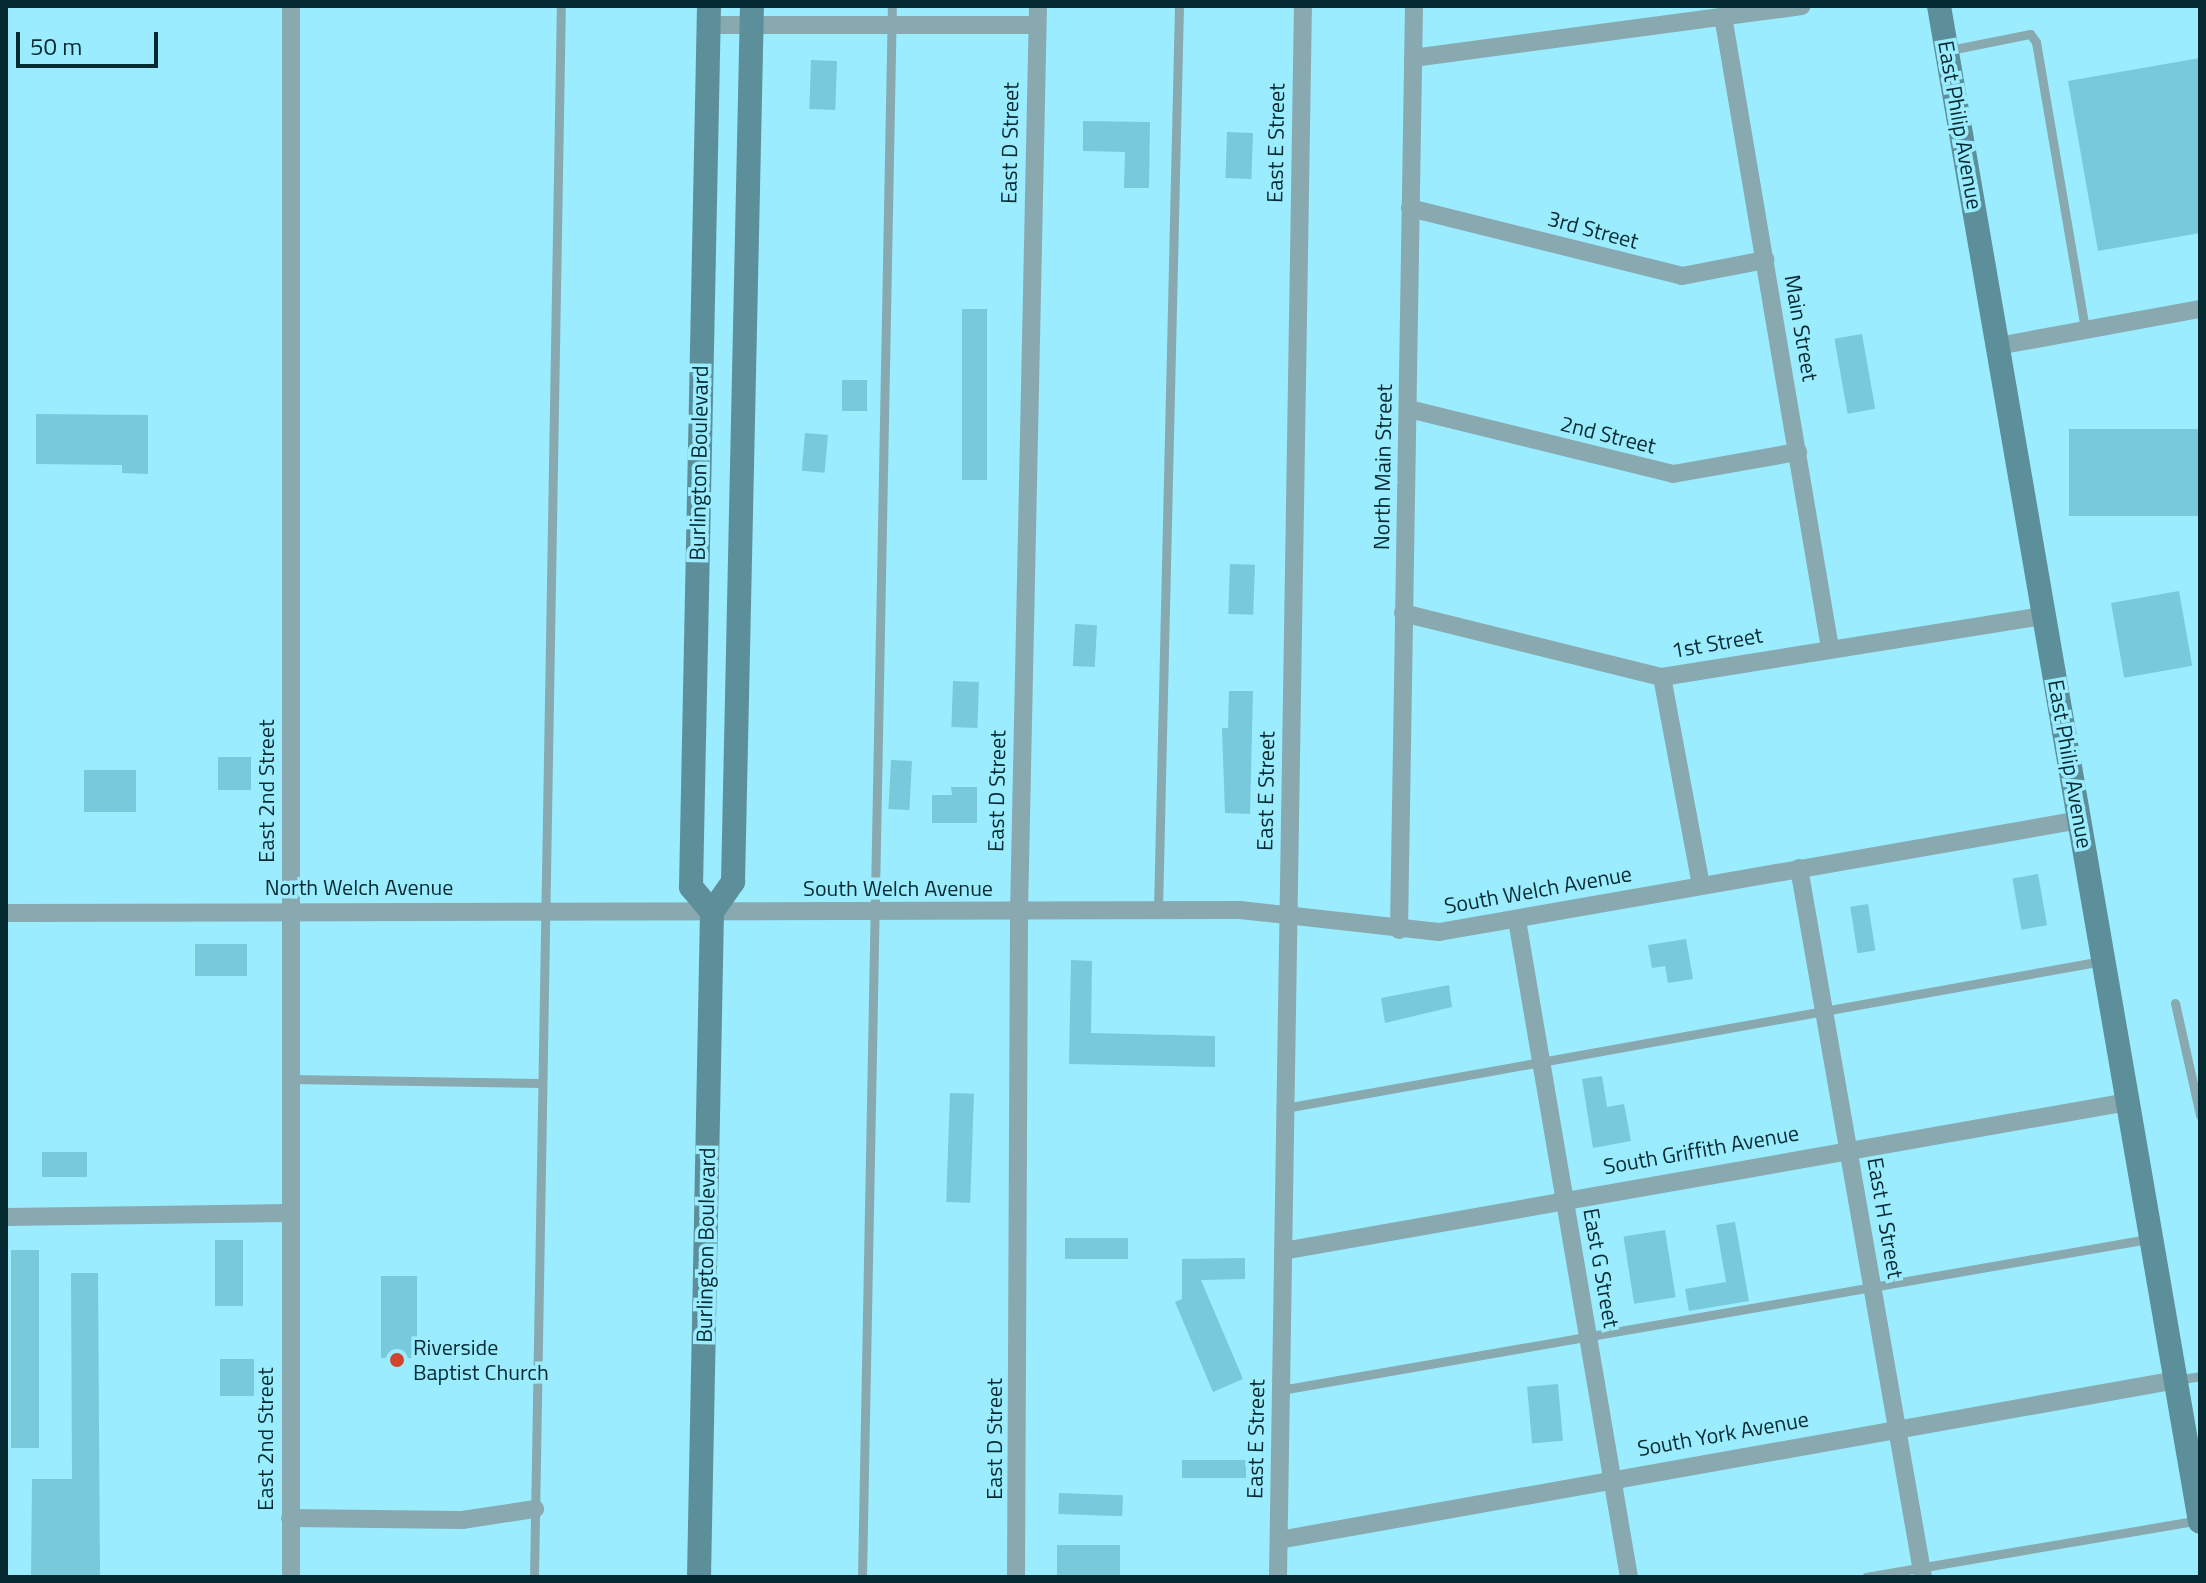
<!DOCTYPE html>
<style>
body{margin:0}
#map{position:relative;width:2206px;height:1583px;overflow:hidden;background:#9becfe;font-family:"Titillium Web",sans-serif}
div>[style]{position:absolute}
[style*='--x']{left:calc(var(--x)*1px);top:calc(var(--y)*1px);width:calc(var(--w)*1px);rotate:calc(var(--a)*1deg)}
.building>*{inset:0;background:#78c9da;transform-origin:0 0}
.lane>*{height:9px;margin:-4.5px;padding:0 4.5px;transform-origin:4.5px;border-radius:4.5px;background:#89a9b1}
.street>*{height:18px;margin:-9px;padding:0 9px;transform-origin:9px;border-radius:9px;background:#89a9b1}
.secondary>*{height:24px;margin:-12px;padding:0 12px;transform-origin:12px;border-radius:12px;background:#5d8f9a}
.dots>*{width:22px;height:22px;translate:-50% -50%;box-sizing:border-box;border:4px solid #9becfe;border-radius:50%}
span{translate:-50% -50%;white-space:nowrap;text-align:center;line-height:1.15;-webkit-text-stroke:7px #9becfe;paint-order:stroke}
.street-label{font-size:22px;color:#062a31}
.poi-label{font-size:22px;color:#062a31}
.left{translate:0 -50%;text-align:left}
.frame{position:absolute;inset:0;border:8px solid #062a31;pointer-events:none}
.scale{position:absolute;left:16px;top:32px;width:142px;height:36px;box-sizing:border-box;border:4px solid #062a31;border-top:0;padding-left:10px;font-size:24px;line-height:28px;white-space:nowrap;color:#062a31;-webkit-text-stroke:6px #9becfe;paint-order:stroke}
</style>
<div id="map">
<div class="building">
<i style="clip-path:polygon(2200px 58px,2200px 233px,2098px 251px,2068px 81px)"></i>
<i style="left:811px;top:60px;width:26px;height:49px;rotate:2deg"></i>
<i style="clip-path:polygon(1083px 121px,1150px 122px,1149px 188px,1124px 188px,1125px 152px,1083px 151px)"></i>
<i style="left:1227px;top:132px;width:26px;height:46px;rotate:2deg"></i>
<i style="left:962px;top:309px;width:25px;height:171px"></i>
<i style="left:1862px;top:334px;width:76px;height:28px;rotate:80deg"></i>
<i style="left:842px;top:380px;width:25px;height:31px"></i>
<i style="clip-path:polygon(36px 414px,148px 415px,148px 474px,122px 473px,122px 465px,36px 464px)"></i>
<i style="left:2200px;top:429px;width:87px;height:131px;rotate:90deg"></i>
<i style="left:805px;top:433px;width:23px;height:38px;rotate:5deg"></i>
<i style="left:1230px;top:564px;width:25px;height:50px;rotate:2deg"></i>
<i style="left:2179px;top:591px;width:76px;height:69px;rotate:80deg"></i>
<i style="left:1075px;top:624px;width:22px;height:42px;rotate:3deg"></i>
<i style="left:953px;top:681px;width:26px;height:46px;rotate:2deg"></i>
<i style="clip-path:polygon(1229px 691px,1253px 691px,1250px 814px,1225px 813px,1222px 728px,1228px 728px)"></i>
<i style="left:218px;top:757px;width:33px;height:33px"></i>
<i style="left:891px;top:760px;width:21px;height:49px;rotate:3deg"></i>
<i style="left:84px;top:770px;width:52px;height:42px"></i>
<i style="clip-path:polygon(951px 787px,977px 787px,977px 823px,932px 823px,932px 795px,952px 795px)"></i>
<i style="left:2038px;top:874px;width:52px;height:26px;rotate:80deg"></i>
<i style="left:1868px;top:904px;width:47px;height:18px;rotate:81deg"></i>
<i style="clip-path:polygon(1686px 939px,1693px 979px,1668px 983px,1665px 966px,1652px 968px,1648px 945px)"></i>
<i style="left:195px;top:944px;width:52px;height:32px"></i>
<i style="clip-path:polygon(1071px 960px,1092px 961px,1091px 1033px,1215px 1036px,1215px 1067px,1069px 1064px)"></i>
<i style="clip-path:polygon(1449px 985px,1452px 1007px,1385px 1023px,1381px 998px)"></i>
<i style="clip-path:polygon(1602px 1076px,1607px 1107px,1624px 1104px,1631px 1141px,1593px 1148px,1582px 1079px)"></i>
<i style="left:950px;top:1093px;width:24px;height:109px;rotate:2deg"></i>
<i style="left:42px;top:1152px;width:45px;height:25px"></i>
<i style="clip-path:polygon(1735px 1222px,1749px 1301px,1689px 1311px,1685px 1289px,1726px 1282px,1716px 1225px)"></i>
<i style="left:1665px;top:1230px;width:68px;height:42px;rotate:81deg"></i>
<i style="left:1065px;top:1238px;width:63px;height:21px"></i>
<i style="left:215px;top:1240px;width:28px;height:66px"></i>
<i style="left:11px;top:1250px;width:28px;height:198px"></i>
<i style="clip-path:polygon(1245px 1258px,1245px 1279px,1201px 1280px,1243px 1379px,1213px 1392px,1175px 1302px,1182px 1299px,1182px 1259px)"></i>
<i style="clip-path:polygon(71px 1273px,98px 1273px,100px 1577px,31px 1577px,32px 1479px,72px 1479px)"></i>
<i style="left:381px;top:1276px;width:36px;height:82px"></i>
<i style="left:220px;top:1359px;width:34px;height:37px"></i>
<i style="left:1558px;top:1384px;width:57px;height:31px;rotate:85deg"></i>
<i style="left:1182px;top:1460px;width:64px;height:18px"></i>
<i style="left:1059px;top:1493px;width:64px;height:21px;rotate:2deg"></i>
<i style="left:1057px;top:1545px;width:63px;height:32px"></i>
</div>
<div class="lane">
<i style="--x:1950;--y:50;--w:82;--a:-11.3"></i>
<i style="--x:2030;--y:34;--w:10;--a:53"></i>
<i style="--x:2036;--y:42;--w:292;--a:80.3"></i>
<i style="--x:1158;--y:910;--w:904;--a:-88.67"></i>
<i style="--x:2175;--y:1003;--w:115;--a:77.4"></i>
<i style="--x:290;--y:1079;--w:250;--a:0.9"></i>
<i style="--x:1285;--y:1108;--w:830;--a:-10.2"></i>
<i style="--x:2176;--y:1380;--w:24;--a:-9"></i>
<i style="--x:1281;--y:1390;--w:880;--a:-9.88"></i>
<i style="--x:534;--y:1577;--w:1571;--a:-89.02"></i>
<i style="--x:862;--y:1577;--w:1571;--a:-88.91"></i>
<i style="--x:1866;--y:1577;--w:337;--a:-9.7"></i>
</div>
<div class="street">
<i style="--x:1723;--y:16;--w:641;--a:80.39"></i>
<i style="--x:708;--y:25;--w:329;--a:0"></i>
<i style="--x:1413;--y:58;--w:392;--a:-7.6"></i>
<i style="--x:1410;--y:208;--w:280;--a:14"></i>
<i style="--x:1682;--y:276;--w:85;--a:-10.9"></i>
<i style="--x:1998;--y:346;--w:205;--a:-10.4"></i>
<i style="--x:1409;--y:409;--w:272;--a:13.8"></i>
<i style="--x:1673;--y:474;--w:127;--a:-10"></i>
<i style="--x:1403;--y:613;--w:267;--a:13.9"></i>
<i style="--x:1662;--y:677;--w:387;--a:-9.1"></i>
<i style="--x:1662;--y:677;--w:212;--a:79.4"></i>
<i style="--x:1799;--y:868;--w:720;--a:80.08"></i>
<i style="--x:6;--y:913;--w:1234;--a:-0.14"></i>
<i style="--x:1240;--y:910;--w:200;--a:6.3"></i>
<i style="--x:1439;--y:932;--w:651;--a:-9.91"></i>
<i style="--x:1517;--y:920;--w:666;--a:80.33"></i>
<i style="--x:1399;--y:930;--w:924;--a:-89.07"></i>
<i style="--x:6;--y:1217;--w:284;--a:-0.8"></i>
<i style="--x:1283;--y:1251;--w:857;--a:-10.01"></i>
<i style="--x:290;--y:1518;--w:172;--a:0.7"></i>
<i style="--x:462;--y:1520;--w:74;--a:-8.6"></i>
<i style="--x:1279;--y:1540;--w:911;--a:-10.11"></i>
<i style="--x:291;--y:1577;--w:1571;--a:-90"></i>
<i style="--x:1016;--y:1577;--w:664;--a:-89.74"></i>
<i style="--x:1019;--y:913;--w:907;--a:-88.8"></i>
<i style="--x:1278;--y:1577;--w:1571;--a:-89.09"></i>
</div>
<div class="secondary">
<i style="--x:709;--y:6;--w:881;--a:91.17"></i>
<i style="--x:691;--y:887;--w:33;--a:50"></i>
<i style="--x:1939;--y:6;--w:1538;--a:80.23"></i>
<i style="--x:699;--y:1577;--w:665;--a:-88.88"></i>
<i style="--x:712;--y:912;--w:37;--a:-55"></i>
<i style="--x:733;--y:882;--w:876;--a:-88.76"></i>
</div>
<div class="dots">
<i style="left:397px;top:1360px;background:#d0452b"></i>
</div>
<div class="street-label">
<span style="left:1960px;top:125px;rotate:80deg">East Philip Avenue</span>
<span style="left:1010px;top:143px;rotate:-89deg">East D Street</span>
<span style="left:1276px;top:143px;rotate:-89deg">East E Street</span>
<span style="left:1593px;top:230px;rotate:15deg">3rd Street</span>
<span style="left:1801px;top:328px;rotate:80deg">Main Street</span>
<span style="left:1608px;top:435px;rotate:14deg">2nd Street</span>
<span style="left:699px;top:463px;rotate:-89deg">Burlington Boulevard</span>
<span style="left:1383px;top:467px;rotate:-89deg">North Main Street</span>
<span style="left:1717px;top:643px;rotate:-10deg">1st Street</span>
<span style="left:2070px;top:764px;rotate:80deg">East Philip Avenue</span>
<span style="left:267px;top:791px;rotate:-90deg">East 2nd Street</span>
<span style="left:997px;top:791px;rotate:-89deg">East D Street</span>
<span style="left:1266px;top:791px;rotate:-89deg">East E Street</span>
<span style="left:359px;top:888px">North Welch Avenue</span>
<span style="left:898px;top:889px">South Welch Avenue</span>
<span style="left:1538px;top:890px;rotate:-10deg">South Welch Avenue</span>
<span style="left:1701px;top:1150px;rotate:-10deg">South Griffith Avenue</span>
<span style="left:1885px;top:1218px;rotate:80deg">East H Street</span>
<span style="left:706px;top:1245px;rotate:-89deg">Burlington Boulevard</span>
<span style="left:1601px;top:1268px;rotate:80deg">East G Street</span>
<span style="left:1723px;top:1434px;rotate:-10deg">South York Avenue</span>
<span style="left:266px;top:1439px;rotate:-90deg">East 2nd Street</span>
<span style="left:995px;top:1439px;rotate:-90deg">East D Street</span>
<span style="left:1256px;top:1439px;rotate:-89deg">East E Street</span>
</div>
<div class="poi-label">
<span class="left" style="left:413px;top:1360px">Riverside<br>Baptist Church</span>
</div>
<div class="frame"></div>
<div class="scale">50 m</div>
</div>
